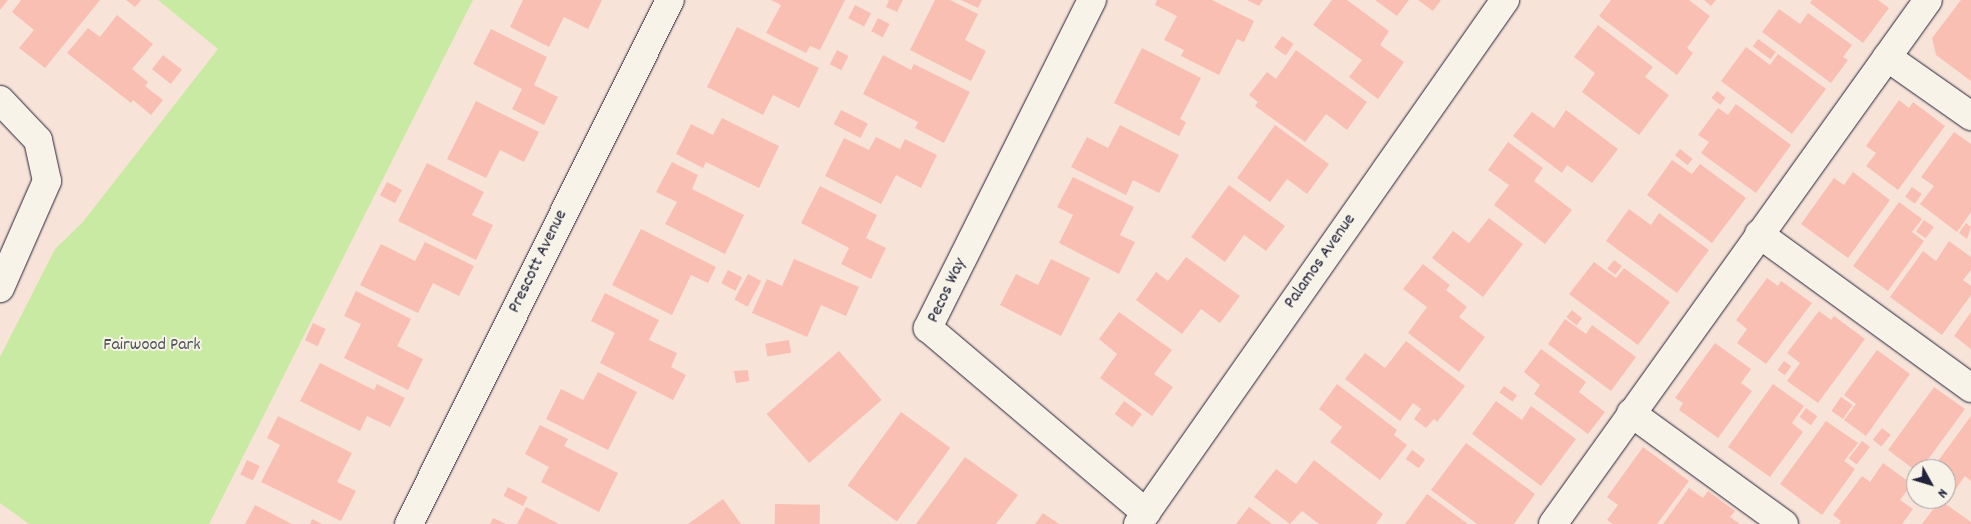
<!DOCTYPE html>
<style>
body{margin:0}
#map{position:relative;width:1971px;height:524px;overflow:hidden;background:#f8e3d8;font-family:Dekko,sans-serif}
div>[style]{position:absolute}
[style*='--x']{left:calc(var(--x)*1px);top:calc(var(--y)*1px);width:calc(var(--w)*1px);rotate:calc(var(--a)*1deg)}
.green>*{inset:0;background:#c9eaa3}
.building>*{inset:0;background:#f9bfb2;transform-origin:0 0}
.roads{filter:drop-shadow(0 0 1px #22223b) drop-shadow(0 0 1px #22223b)}
.minor>*{height:28px;margin:-14px;padding:0 14px;transform-origin:14px;border-radius:14px;background:#f7f3e8}
span{translate:-50% -50%;white-space:nowrap;text-align:center;line-height:1.15;-webkit-text-stroke:4px #f7f3e8;paint-order:stroke}
.street-label{font-size:18px;color:#22223b}
.park-label{font-size:18px;color:#4c5455}
.north{position:absolute;left:1906px;top:459px;width:50px;height:50px;box-sizing:border-box;background:#f7f3e8;border:1px solid #a29fa3;border-radius:50%;rotate:129deg;font-size:14px;font-weight:700;line-height:20px;text-align:center;color:#22223b}
.north::after{content:'';display:block;margin:auto;width:18px;height:22px;background:#22223b;clip-path:polygon(50% 0,100% 100%,50% 72%,0 100%)}
</style>
<div id="map">
<div class="green">
<i style="clip-path:polygon(158px 0,473px 0,209px 524px,29px 524px,0 503px,0 357px,55px 249px,82px 223px,218px 49px)"></i>
</div>
<div class="building">
<i style="clip-path:polygon(0 0,8px 0,0 10px)"></i>
<i style="clip-path:polygon(21px 0,100px 0,45px 68px,19px 48px,34px 30px,12px 12px)"></i>
<i style="clip-path:polygon(126px 0,141px 0,135px 7px)"></i>
<i style="clip-path:polygon(523px 0,602px 0,588px 29px,564px 17px,549px 47px,510px 27px)"></i>
<i style="clip-path:polygon(771px 0,845px 0,820px 50px,810px 46px,806px 53px,766px 33px,781px 5px)"></i>
<i style="clip-path:polygon(889px 0,903px 0,897px 12px,886px 7px)"></i>
<i style="clip-path:polygon(935px 0,950px 0,978px 14px,965px 40px,986px 51px,971px 81px,910px 50px)"></i>
<i style="clip-path:polygon(961px 0,982px 0,978px 8px)"></i>
<i style="clip-path:polygon(1157px 0,1212px 0,1254px 21px,1244px 42px,1237px 39px,1219px 75px,1181px 56px,1184px 50px,1164px 40px,1177px 16px,1155px 5px)"></i>
<i style="clip-path:polygon(1247px 0,1263px 0,1259px 6px)"></i>
<i style="clip-path:polygon(1332px 0,1347px 0,1389px 31px,1380px 45px,1404px 62px,1378px 99px,1349px 77px,1362px 60px,1313px 25px)"></i>
<i style="clip-path:polygon(1375px 0,1409px 0,1397px 16px)"></i>
<i style="clip-path:polygon(1418px 0,1441px 0,1433px 11px)"></i>
<i style="clip-path:polygon(1611px 0,1689px 0,1710px 16px,1687px 48px,1693px 53px,1677px 75px,1599px 16px)"></i>
<i style="clip-path:polygon(1704px 0,1716px 0,1711px 6px)"></i>
<i style="clip-path:polygon(1812px 0,1878px 0,1889px 8px,1863px 43px,1810px 3px)"></i>
<i style="clip-path:polygon(1961px 0,1971px 0,1971px 81px,1936px 55px,1932px 38px)"></i>
<i style="left:855px;top:5px;width:18px;height:15px;rotate:27deg"></i>
<i style="clip-path:polygon(1779px 9px,1800px 24px,1808px 13px,1852px 45px,1843px 57px,1848px 60px,1831px 83px,1762px 32px)"></i>
<i style="clip-path:polygon(117px 15px,153px 44px,132px 69px,148px 82px,145px 86px,163px 100px,151px 115px,133px 100px,131px 103px,67px 53px,88px 28px,100px 37px)"></i>
<i style="left:878px;top:18px;width:13px;height:15px;rotate:27deg"></i>
<i style="clip-path:polygon(1598px 25px,1653px 67px,1645px 77px,1669px 95px,1639px 135px,1582px 92px,1595px 73px,1574px 57px)"></i>
<i style="clip-path:polygon(737px 27px,819px 68px,799px 108px,773px 95px,763px 115px,707px 87px)"></i>
<i style="clip-path:polygon(491px 29px,547px 57px,534px 85px,558px 97px,544px 125px,512px 109px,522px 89px,473px 64px)"></i>
<i style="left:1282px;top:36px;width:14px;height:14px;rotate:34deg"></i>
<i style="left:1758px;top:39px;width:22px;height:9px;rotate:36deg"></i>
<i style="clip-path:polygon(1746px 47px,1770px 65px,1778px 54px,1826px 89px,1792px 134px,1721px 81px)"></i>
<i style="clip-path:polygon(1142px 48px,1201px 78px,1180px 119px,1186px 122px,1179px 136px,1114px 103px)"></i>
<i style="left:837px;top:50px;width:13px;height:16px;rotate:27deg"></i>
<i style="clip-path:polygon(1296px 50px,1367px 102px,1347px 130px,1326px 114px,1305px 142px,1255px 106px,1258px 102px,1249px 95px,1267px 72px,1276px 79px)"></i>
<i style="left:163px;top:55px;width:24px;height:18px;rotate:38deg"></i>
<i style="clip-path:polygon(883px 55px,911px 70px,914px 64px,970px 92px,944px 143px,915px 128px,918px 122px,863px 94px)"></i>
<i style="left:1717px;top:91px;width:11px;height:9px;rotate:38deg"></i>
<i style="clip-path:polygon(1899px 100px,1909px 108px,1913px 102px,1945px 126px,1898px 190px,1866px 166px,1876px 153px,1866px 146px)"></i>
<i style="clip-path:polygon(476px 101px,539px 132px,524px 162px,500px 150px,486px 178px,447px 159px)"></i>
<i style="clip-path:polygon(1736px 104px,1791px 145px,1756px 193px,1701px 153px,1709px 142px,1698px 135px,1718px 108px,1728px 115px)"></i>
<i style="left:841px;top:110px;width:30px;height:16px;rotate:27deg"></i>
<i style="clip-path:polygon(1566px 110px,1618px 149px,1592px 183px,1567px 165px,1562px 173px,1513px 136px,1532px 112px,1554px 128px)"></i>
<i style="clip-path:polygon(722px 118px,779px 146px,759px 188px,706px 162px,703px 168px,676px 154px,691px 124px,713px 135px)"></i>
<i style="clip-path:polygon(1120px 125px,1179px 155px,1159px 193px,1133px 180px,1126px 195px,1071px 167px,1087px 137px,1108px 148px)"></i>
<i style="clip-path:polygon(1275px 125px,1329px 164px,1307px 194px,1287px 179px,1270px 202px,1237px 178px)"></i>
<i style="clip-path:polygon(1954px 132px,1971px 144px,1971px 212px,1957px 232px,1920px 204px,1934px 186px,1921px 177px)"></i>
<i style="clip-path:polygon(876px 137px,900px 149px,905px 139px,937px 155px,921px 188px,896px 175px,881px 204px,825px 176px,844px 138px,869px 150px)"></i>
<i style="clip-path:polygon(1508px 142px,1543px 168px,1534px 181px,1572px 210px,1545px 244px,1494px 205px,1509px 185px,1488px 170px)"></i>
<i style="left:1680px;top:149px;width:16px;height:8px;rotate:38deg"></i>
<i style="clip-path:polygon(1672px 160px,1692px 174px,1700px 164px,1746px 198px,1712px 243px,1647px 195px)"></i>
<i style="clip-path:polygon(672px 162px,698px 175px,692px 189px,744px 215px,725px 254px,665px 224px,677px 202px,656px 192px)"></i>
<i style="clip-path:polygon(427px 163px,484px 192px,472px 215px,493px 225px,476px 260px,398px 221px)"></i>
<i style="clip-path:polygon(1853px 172px,1890px 200px,1848px 258px,1801px 224px,1834px 178px,1844px 185px)"></i>
<i style="clip-path:polygon(1073px 177px,1134px 207px,1120px 235px,1135px 242px,1119px 274px,1059px 243px,1073px 215px,1057px 207px)"></i>
<i style="left:387px;top:182px;width:17px;height:15px;rotate:28deg"></i>
<i style="clip-path:polygon(1229px 185px,1285px 226px,1266px 251px,1244px 235px,1225px 262px,1191px 237px)"></i>
<i style="clip-path:polygon(820px 186px,877px 215px,866px 238px,886px 248px,871px 279px,841px 264px,849px 248px,801px 223px)"></i>
<i style="left:1912px;top:187px;width:12px;height:12px;rotate:35deg"></i>
<i style="clip-path:polygon(1899px 202px,1922px 219px,1912px 232px,1924px 241px,1888px 291px,1853px 266px)"></i>
<i style="clip-path:polygon(1629px 209px,1651px 225px,1659px 213px,1709px 250px,1677px 293px,1606px 241px)"></i>
<i style="clip-path:polygon(1489px 218px,1523px 244px,1483px 297px,1432px 258px,1453px 231px,1469px 243px)"></i>
<i style="left:1924px;top:220px;width:12px;height:14px;rotate:35deg"></i>
<i style="clip-path:polygon(1966px 223px,1971px 227px,1967px 239px,1959px 233px)"></i>
<i style="clip-path:polygon(641px 229px,716px 267px,708px 283px,691px 275px,672px 315px,612px 285px)"></i>
<i style="clip-path:polygon(1949px 241px,1971px 257px,1971px 270px,1963px 280px,1971px 286px,1971px 295px,1942px 335px,1890px 297px,1923px 251px,1936px 261px)"></i>
<i style="clip-path:polygon(425px 242px,474px 266px,459px 296px,433px 283px,418px 313px,360px 285px,381px 244px,415px 261px)"></i>
<i style="clip-path:polygon(1186px 257px,1240px 296px,1220px 323px,1201px 309px,1182px 334px,1136px 300px,1156px 272px,1168px 281px)"></i>
<i style="clip-path:polygon(794px 259px,859px 287px,846px 316px,821px 305px,807px 337px,752px 313px,767px 279px,782px 286px)"></i>
<i style="clip-path:polygon(1051px 259px,1090px 278px,1061px 336px,1000px 305px,1016px 274px,1038px 285px)"></i>
<i style="left:1614px;top:260px;width:10px;height:11px;rotate:37deg"></i>
<i style="clip-path:polygon(1594px 262px,1616px 278px,1624px 268px,1670px 302px,1638px 345px,1569px 294px)"></i>
<i style="clip-path:polygon(1423px 264px,1450px 285px,1446px 290px,1467px 307px,1459px 317px,1485px 337px,1459px 372px,1408px 333px,1427px 307px,1403px 289px)"></i>
<i style="left:728px;top:270px;width:16px;height:15px;rotate:27deg"></i>
<i style="left:748px;top:274px;width:15px;height:29px;rotate:28deg"></i>
<i style="clip-path:polygon(1767px 278px,1778px 286px,1781px 281px,1812px 303px,1766px 364px,1737px 343px,1747px 329px,1736px 320px)"></i>
<i style="clip-path:polygon(356px 291px,411px 319px,397px 346px,423px 359px,408px 390px,344px 358px,361px 324px,344px 316px)"></i>
<i style="clip-path:polygon(605px 293px,659px 320px,649px 340px,677px 353px,671px 367px,686px 375px,673px 400px,600px 363px,615px 333px,591px 321px)"></i>
<i style="left:1572px;top:310px;width:13px;height:9px;rotate:39deg"></i>
<i style="clip-path:polygon(1819px 311px,1831px 320px,1834px 316px,1865px 339px,1818px 403px,1787px 381px,1800px 363px,1787px 353px)"></i>
<i style="clip-path:polygon(1119px 312px,1172px 350px,1154px 374px,1173px 387px,1152px 416px,1100px 378px,1117px 354px,1099px 339px)"></i>
<i style="clip-path:polygon(1971px 312px,1971px 349px,1954px 336px)"></i>
<i style="clip-path:polygon(1565px 319px,1586px 334px,1592px 325px,1636px 357px,1611px 391px,1548px 344px)"></i>
<i style="left:313px;top:323px;width:14px;height:19px;rotate:25deg"></i>
<i style="left:789px;top:340px;width:13px;height:24px;rotate:81deg"></i>
<i style="clip-path:polygon(1406px 341px,1465px 386px,1437px 422px,1434px 419px,1426px 428px,1414px 419px,1421px 409px,1413px 403px,1400px 421px,1345px 379px,1365px 353px,1385px 368px)"></i>
<i style="clip-path:polygon(1715px 343px,1751px 369px,1741px 383px,1752px 391px,1718px 438px,1679px 410px,1683px 403px,1675px 398px)"></i>
<i style="clip-path:polygon(1541px 349px,1586px 382px,1579px 392px,1605px 412px,1588px 434px,1534px 394px,1540px 385px,1524px 372px)"></i>
<i style="clip-path:polygon(1877px 350px,1910px 374px,1866px 436px,1844px 420px,1856px 404px,1844px 395px)"></i>
<i style="left:839px;top:351px;width:65px;height:96px;rotate:49deg"></i>
<i style="left:1784px;top:361px;width:9px;height:11px;rotate:36deg"></i>
<i style="clip-path:polygon(320px 363px,374px 390px,377px 384px,405px 398px,390px 427px,367px 416px,360px 431px,300px 401px)"></i>
<i style="clip-path:polygon(748px 370px,749px 381px,736px 383px,734px 371px)"></i>
<i style="clip-path:polygon(598px 372px,637px 392px,608px 450px,546px 419px,561px 389px,583px 400px)"></i>
<i style="clip-path:polygon(1337px 384px,1397px 430px,1394px 435px,1407px 445px,1380px 480px,1330px 442px,1342px 427px,1319px 409px)"></i>
<i style="clip-path:polygon(1773px 384px,1804px 406px,1792px 423px,1803px 432px,1770px 477px,1728px 447px)"></i>
<i style="left:1504px;top:386px;width:16px;height:8px;rotate:35deg"></i>
<i style="clip-path:polygon(1934px 387px,1965px 409px,1921px 469px,1916px 471px,1888px 450px)"></i>
<i style="left:1841px;top:397px;width:14px;height:17px;rotate:34deg"></i>
<i style="left:1124px;top:401px;width:22px;height:16px;rotate:36deg"></i>
<i style="clip-path:polygon(1496px 401px,1522px 420px,1531px 406px,1576px 439px,1541px 486px,1472px 434px)"></i>
<i style="left:1806px;top:408px;width:14px;height:11px;rotate:36deg"></i>
<i style="left:901px;top:412px;width:61px;height:91px;rotate:36deg"></i>
<i style="clip-path:polygon(278px 416px,352px 453px,337px 482px,356px 491px,341px 521px,261px 482px,280px 445px,267px 438px)"></i>
<i style="clip-path:polygon(1971px 416px,1971px 481px,1965px 476px,1953px 493px,1946px 488px,1949px 469px,1938px 461px)"></i>
<i style="clip-path:polygon(1826px 421px,1858px 443px,1844px 461px,1855px 469px,1822px 515px,1780px 484px)"></i>
<i style="clip-path:polygon(540px 425px,568px 439px,564px 446px,618px 473px,599px 512px,541px 482px,549px 467px,525px 454px)"></i>
<i style="left:1882px;top:428px;width:11px;height:15px;rotate:38deg"></i>
<i style="left:1862px;top:441px;width:10px;height:22px;rotate:37deg"></i>
<i style="clip-path:polygon(1466px 443px,1535px 494px,1514px 524px,1477px 524px,1431px 490px)"></i>
<i style="clip-path:polygon(1643px 447px,1689px 481px,1657px 524px,1613px 524px,1607px 520px,1618px 505px,1607px 497px)"></i>
<i style="left:1412px;top:450px;width:16px;height:11px;rotate:35deg"></i>
<i style="clip-path:polygon(965px 457px,1018px 495px,996px 524px,916px 524px)"></i>
<i style="left:247px;top:460px;width:14px;height:16px;rotate:25deg"></i>
<i style="clip-path:polygon(1314px 460px,1383px 514px,1376px 524px,1319px 524px,1302px 511px,1290px 524px,1254px 497px,1276px 469px,1296px 484px)"></i>
<i style="clip-path:polygon(1883px 463px,1912px 484px,1900px 500px,1913px 509px,1902px 524px,1839px 524px,1841px 521px,1833px 515px,1862px 476px,1870px 482px)"></i>
<i style="left:508px;top:487px;width:22px;height:10px;rotate:27deg"></i>
<i style="clip-path:polygon(1689px 488px,1703px 498px,1708px 491px,1735px 511px,1730px 517px,1740px 524px,1663px 524px)"></i>
<i style="clip-path:polygon(1916px 488px,1918px 499px,1916px 502px,1910px 496px)"></i>
<i style="clip-path:polygon(1427px 494px,1468px 524px,1405px 524px)"></i>
<i style="clip-path:polygon(723px 499px,741px 524px,688px 524px)"></i>
<i style="clip-path:polygon(1940px 500px,1971px 522px,1971px 524px,1922px 524px)"></i>
<i style="left:775px;top:504px;width:45px;height:20px;rotate:1deg"></i>
<i style="clip-path:polygon(255px 505px,292px 524px,245px 524px)"></i>
<i style="clip-path:polygon(526px 507px,559px 524px,517px 524px)"></i>
<i style="clip-path:polygon(1249px 507px,1272px 524px,1236px 524px)"></i>
<i style="clip-path:polygon(1043px 513px,1059px 524px,1035px 524px)"></i>
<i style="clip-path:polygon(493px 518px,506px 524px,490px 524px)"></i>
<i style="clip-path:polygon(312px 519px,322px 524px,310px 524px)"></i>
</div>
<div class="roads">
<div class="minor">
<i style="--x:1092;--y:0;--w:367;--a:116.6"></i>
<i style="--x:928;--y:328;--w:286;--a:40.3"></i>
<i style="--x:1887;--y:57;--w:103;--a:35.1"></i>
<i style="--x:0;--y:100;--w:55;--a:46.5"></i>
<i style="--x:38;--y:140;--w:42;--a:77.6"></i>
<i style="--x:47;--y:181;--w:117;--a:113.7"></i>
<i style="--x:1759;--y:234;--w:262;--a:36"></i>
<i style="--x:1631;--y:413;--w:189;--a:36"></i>
<i style="--x:409;--y:524;--w:585;--a:-63.52"></i>
<i style="--x:1138;--y:524;--w:640;--a:-54.99"></i>
<i style="--x:1553;--y:524;--w:644;--a:-54.41"></i>
</div>
</div>
<div class="street-label">
<span style="left:539px;top:262px;rotate:-64deg">Prescott Avenue</span>
<span style="left:1321px;top:262px;rotate:-55deg">Palamos Avenue</span>
<span style="left:948px;top:291px;rotate:-65deg">Pecos Way</span>
</div>
<div class="park-label">
<span style="left:152px;top:346px">Fairwood Park</span>
</div>
<div class="north">N</div>
</div>
